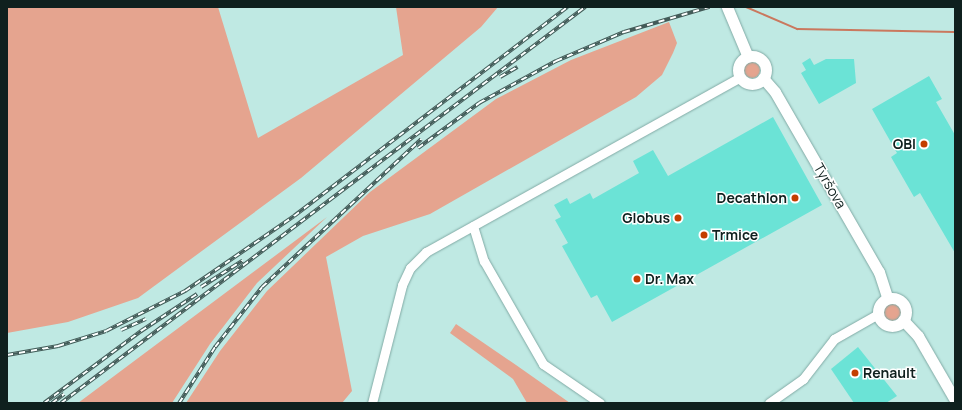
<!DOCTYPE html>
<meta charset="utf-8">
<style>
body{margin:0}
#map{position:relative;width:962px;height:410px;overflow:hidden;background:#bfe9e3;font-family:Manrope,sans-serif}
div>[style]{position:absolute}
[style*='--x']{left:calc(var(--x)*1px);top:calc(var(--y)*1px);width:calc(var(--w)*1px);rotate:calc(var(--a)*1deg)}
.green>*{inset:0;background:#e5a48f}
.round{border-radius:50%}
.stream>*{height:2px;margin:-1px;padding:0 1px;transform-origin:1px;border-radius:1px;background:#ca785e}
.building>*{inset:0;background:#6be3d6}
.roads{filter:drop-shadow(0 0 1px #81aaa5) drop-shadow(0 0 1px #81aaa5)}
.minor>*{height:9px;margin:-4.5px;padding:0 4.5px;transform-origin:4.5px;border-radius:4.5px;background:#fff}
.major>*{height:11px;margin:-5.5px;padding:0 5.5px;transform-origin:5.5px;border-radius:5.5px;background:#fff}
.major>.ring{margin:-5.5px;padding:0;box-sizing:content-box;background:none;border:11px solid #fff;border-radius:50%}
.rail>*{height:3.5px;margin-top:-1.75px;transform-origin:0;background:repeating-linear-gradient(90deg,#fff 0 6px,#435b58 0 12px);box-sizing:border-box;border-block:1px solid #435b58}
.dots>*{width:11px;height:11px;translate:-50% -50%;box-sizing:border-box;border:2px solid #fff;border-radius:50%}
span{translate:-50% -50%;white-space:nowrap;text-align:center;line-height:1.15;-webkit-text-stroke:3px #fff;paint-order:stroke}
.poi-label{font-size:14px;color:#0f201e;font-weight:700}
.right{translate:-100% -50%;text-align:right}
.left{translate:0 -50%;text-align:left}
.street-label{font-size:14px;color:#0f201e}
.frame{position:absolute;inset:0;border:8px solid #0f201e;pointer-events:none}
</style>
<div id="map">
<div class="green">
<i style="clip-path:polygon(7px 7px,218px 7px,258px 138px,403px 55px,396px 7px,498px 7px,481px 27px,301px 178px,138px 298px,68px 322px,7px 333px)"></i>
<i style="clip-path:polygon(669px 22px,677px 43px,673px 53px,662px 75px,636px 97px,430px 214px,363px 236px,326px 257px,352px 391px,342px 403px,186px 403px,220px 351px,267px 291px,370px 192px,496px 99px,571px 60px)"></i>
<i class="round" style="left:744px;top:62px;width:16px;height:16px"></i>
<i style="clip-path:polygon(327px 217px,257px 283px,210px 344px,172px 403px,78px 403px)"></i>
<i class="round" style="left:883px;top:303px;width:18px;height:18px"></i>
<i style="clip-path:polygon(456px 324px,516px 365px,570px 403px,527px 403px,513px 379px,450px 333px)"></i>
</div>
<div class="stream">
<i style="--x:746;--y:7;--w:56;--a:23.3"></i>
<i style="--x:797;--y:29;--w:158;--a:1.1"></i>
</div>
<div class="building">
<i style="clip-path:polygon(810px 58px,814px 65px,826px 59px,854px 59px,856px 83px,819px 104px,801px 73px,806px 70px,802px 63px)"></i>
<i style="clip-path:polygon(929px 76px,942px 99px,936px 102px,955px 135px,955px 253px,920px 193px,914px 197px,891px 157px,897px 153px,872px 109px)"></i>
<i style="clip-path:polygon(773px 117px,822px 205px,612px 322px,597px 295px,591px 298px,562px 246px,568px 243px,555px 220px,561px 217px,554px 205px,567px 198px,570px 204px,590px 193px,593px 199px,639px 173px,633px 161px,653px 150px,668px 176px)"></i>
<i style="clip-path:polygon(858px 347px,897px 396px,886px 403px,854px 403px,831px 369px)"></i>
</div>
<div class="roads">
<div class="minor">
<i style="--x:473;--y:226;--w:37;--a:73"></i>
<i style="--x:484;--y:261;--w:119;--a:60.2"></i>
<i style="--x:543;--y:364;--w:69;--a:34.4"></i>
<i style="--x:372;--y:403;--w:122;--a:-75.7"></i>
<i style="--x:402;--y:285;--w:19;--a:-65"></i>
<i style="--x:410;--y:268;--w:23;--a:-45"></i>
<i style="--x:426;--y:252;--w:359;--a:-29.1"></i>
<i style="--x:769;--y:403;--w:42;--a:-35.2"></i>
<i style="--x:803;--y:379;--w:51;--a:-52.2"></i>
<i style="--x:834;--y:339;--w:51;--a:-29.6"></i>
</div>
<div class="major">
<i style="--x:727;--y:7;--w:54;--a:67.2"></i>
<i class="ring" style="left:738px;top:56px;width:17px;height:17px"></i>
<i style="--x:763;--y:78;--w:18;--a:49"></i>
<i style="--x:775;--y:92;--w:208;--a:60"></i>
<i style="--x:879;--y:272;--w:28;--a:72"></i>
<i class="ring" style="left:878px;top:298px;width:17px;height:17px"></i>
<i style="--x:903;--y:320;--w:22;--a:47"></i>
<i style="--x:918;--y:336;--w:74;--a:60"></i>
</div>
</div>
<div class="rail">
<i style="--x:500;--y:77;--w:20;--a:-30"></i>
<i style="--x:418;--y:148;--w:76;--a:-36.4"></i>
<i style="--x:479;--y:103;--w:88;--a:-28.6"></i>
<i style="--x:556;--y:61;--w:74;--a:-23.1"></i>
<i style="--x:624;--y:32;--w:89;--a:-16.4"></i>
<i style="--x:201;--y:287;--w:49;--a:-32.4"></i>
<i style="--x:121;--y:330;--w:27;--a:-24"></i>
<i style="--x:7;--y:355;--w:52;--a:-10"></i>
<i style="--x:58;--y:346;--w:50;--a:-17.4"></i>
<i style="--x:106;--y:331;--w:89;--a:-26.9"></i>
<i style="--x:185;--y:291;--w:132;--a:-34.5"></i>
<i style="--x:294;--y:216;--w:344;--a:-37.4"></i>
<i style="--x:44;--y:403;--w:121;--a:-36.6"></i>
<i style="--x:141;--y:331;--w:67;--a:-33.5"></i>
<i style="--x:52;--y:403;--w:15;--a:-37"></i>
<i style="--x:61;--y:403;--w:657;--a:-37.08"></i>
<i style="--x:179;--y:403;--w:67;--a:-57.3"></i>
<i style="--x:215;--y:347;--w:76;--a:-51.9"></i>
<i style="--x:262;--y:287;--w:217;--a:-42.9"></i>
</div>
<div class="dots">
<i style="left:924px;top:144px;background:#c43e00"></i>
<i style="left:795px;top:198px;background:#c43e00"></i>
<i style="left:678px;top:218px;background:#c43e00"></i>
<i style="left:704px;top:235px;background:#c43e00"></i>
<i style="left:637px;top:279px;background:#c43e00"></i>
<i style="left:855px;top:373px;background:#c43e00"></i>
</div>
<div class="poi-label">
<span class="right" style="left:916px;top:144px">OBI</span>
<span class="right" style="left:787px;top:198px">Decathlon</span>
<span class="right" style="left:670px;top:218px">Globus</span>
<span class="left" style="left:712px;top:235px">Trmice</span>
<span class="left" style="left:645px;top:279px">Dr. Max</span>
<span class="left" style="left:863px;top:373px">Renault</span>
</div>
<div class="street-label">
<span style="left:830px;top:186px;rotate:60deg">Tyršova</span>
</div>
<div class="frame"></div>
</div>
